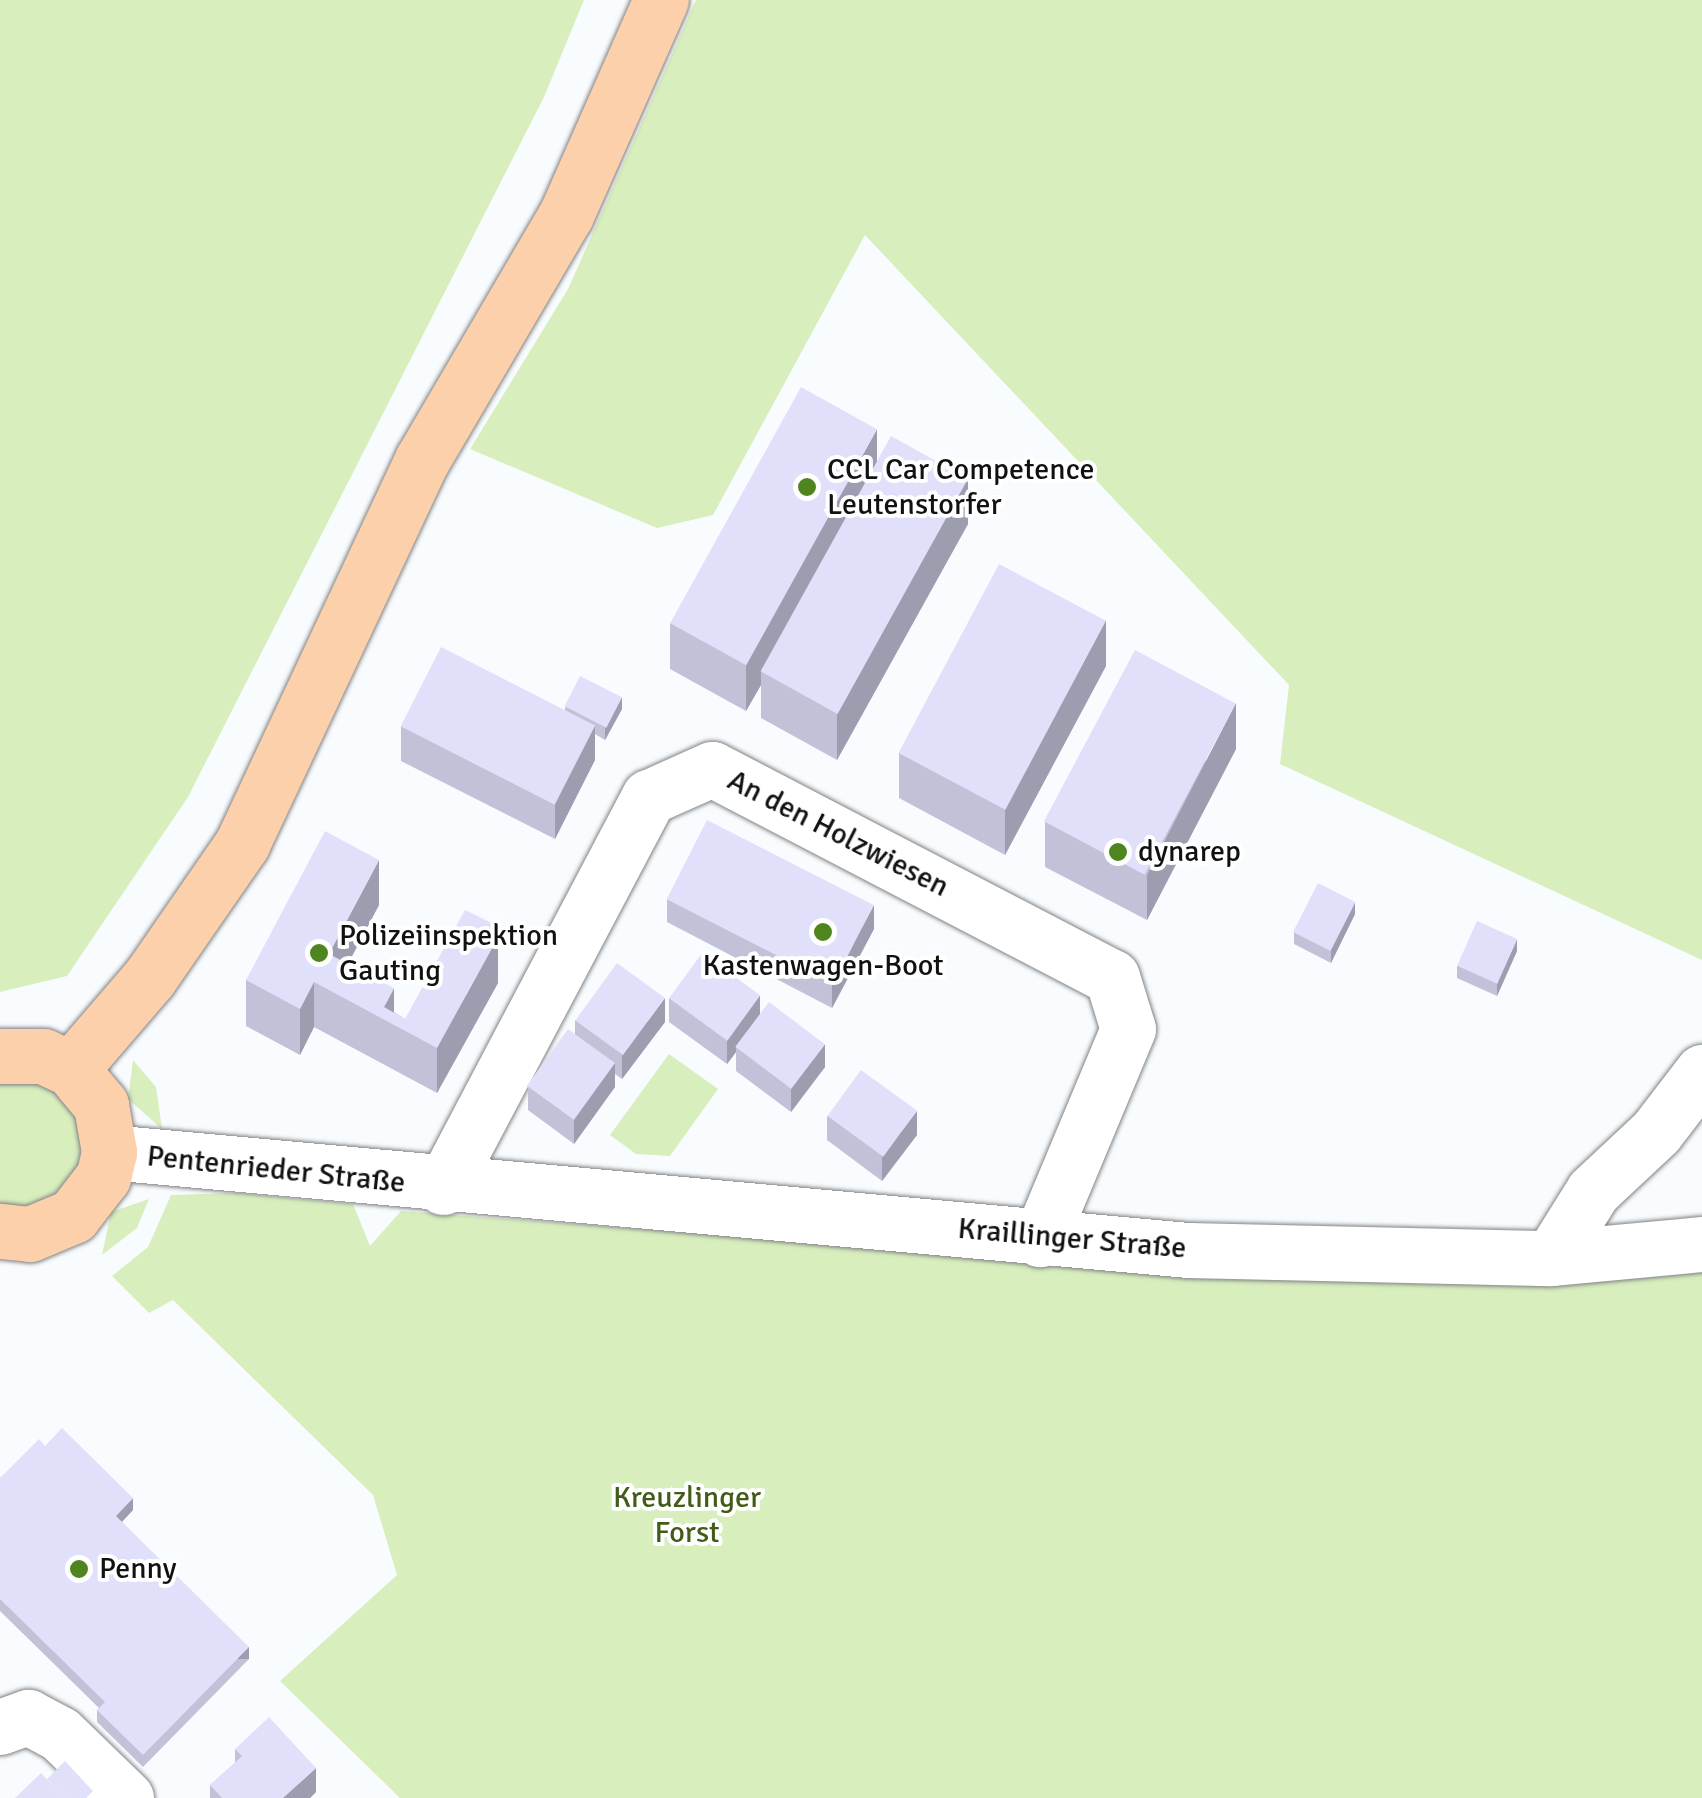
<!DOCTYPE html>
<meta charset="utf-8">
<style>
body{margin:0}
#map{position:relative;width:1702px;height:1798px;overflow:hidden;background:#f9fcfe;font-family:Signika,sans-serif}
div>[style]{position:absolute}
[style*='--x']{left:calc(var(--x)*1px);top:calc(var(--y)*1px);width:calc(var(--w)*1px);rotate:calc(var(--a)*1deg)}
.green>*{inset:0;background:#d8eebd}
.roads{filter:drop-shadow(0 0 2px #818385) drop-shadow(0 0 2px #818385)}
.minor>*{height:55px;margin:-27.5px;padding:0 27.5px;transform-origin:27.5px;border-radius:27.5px;background:#fff}
.major>*{height:55px;margin:-27.5px;padding:0 27.5px;transform-origin:27.5px;border-radius:27.5px;background:#fcd0aa}
.wall>*{inset:0;background:#c1c1d8}
.shaded-wall>*{inset:0;background:#9d9db0;transform-origin:0 0}
.building>*{inset:0;background:#e0e0fb;transform-origin:0 0}
.dots>*{width:28px;height:28px;translate:-50% -50%;box-sizing:border-box;border:5px solid #fff;border-radius:50%}
span{translate:-50% -50%;white-space:nowrap;text-align:center;line-height:1.15;-webkit-text-stroke:8px #fff;paint-order:stroke}
.poi-label{font-size:30px;color:#101111}
.left{translate:0 -50%;text-align:left}
.street-label{font-size:30px;color:#101111}
.park-label{font-size:30px;color:#425b17}
</style>
<div id="map">
<div class="green">
<i style="clip-path:polygon(0 0,584px 0,544px 97px,188px 797px,67px 976px,0 992px)"></i>
<i style="clip-path:polygon(696px 0,1702px 0,1702px 960px,1280px 764px,1289px 685px,865px 235px,713px 515px,657px 528px,470px 449px,568px 289px)"></i>
<i style="clip-path:polygon(669px 1054px,718px 1089px,670px 1156px,636px 1154px,610px 1135px)"></i>
<i style="clip-path:polygon(133px 1060px,156px 1087px,162px 1129px,128px 1099px)"></i>
<i style="clip-path:polygon(0 1075px,53px 1080px,93px 1142px,66px 1200px,0 1213px)"></i>
<i style="clip-path:polygon(236px 1193px,353px 1204px,370px 1246px,401px 1211px,1130px 1266px,1493px 1285px,1702px 1262px,1702px 1798px,400px 1798px,280px 1681px,397px 1575px,373px 1495px,173px 1300px,149px 1313px,112px 1276px,148px 1247px,171px 1195px)"></i>
<i style="clip-path:polygon(149px 1199px,137px 1228px,102px 1255px,111px 1212px)"></i>
</div>
<div class="roads">
<div class="minor">
<i style="--x:109;--y:1152;--w:1083;--a:5.19"></i>
<i style="--x:1188;--y:1250;--w:363;--a:1.3"></i>
<i style="--x:1551;--y:1258;--w:152;--a:-5.3"></i>
<i style="--x:443;--y:1187;--w:441;--a:-62.2"></i>
<i style="--x:649;--y:797;--w:69;--a:-24"></i>
<i style="--x:712;--y:769;--w:451;--a:27.5"></i>
<i style="--x:1112;--y:977;--w:54;--a:72.9"></i>
<i style="--x:1128;--y:1029;--w:228;--a:112.7"></i>
<i style="--x:1551;--y:1258;--w:79;--a:-57.9"></i>
<i style="--x:1593;--y:1191;--w:86;--a:-43.1"></i>
<i style="--x:1656;--y:1132;--w:76;--a:-52.5"></i>
<i style="--x:0;--y:1727;--w:30;--a:-20"></i>
<i style="--x:28;--y:1717;--w:36;--a:28"></i>
<i style="--x:60;--y:1734;--w:92;--a:44.1"></i>
</div>
<div class="major">
<i style="--x:0;--y:1056;--w:43;--a:0"></i>
<i style="--x:43;--y:1056;--w:31;--a:25"></i>
<i style="--x:71;--y:1069;--w:47;--a:50.2"></i>
<i style="--x:101;--y:1105;--w:48;--a:80.3"></i>
<i style="--x:109;--y:1152;--w:26;--a:103"></i>
<i style="--x:103;--y:1177;--w:49;--a:127.6"></i>
<i style="--x:73;--y:1216;--w:47;--a:157.3"></i>
<i style="--x:30;--y:1234;--w:30;--a:-174"></i>
<i style="--x:71;--y:1069;--w:121;--a:-49.3"></i>
<i style="--x:150;--y:977;--w:162;--a:-55.3"></i>
<i style="--x:242;--y:844;--w:424;--a:-64.9"></i>
<i style="--x:422;--y:460;--w:284;--a:-59.6"></i>
<i style="--x:566;--y:215;--w:235;--a:-66.2"></i>
</div>
</div>
<div class="wall">
<i style="clip-path:polygon(877px 462px,968px 524px,837px 760px,761px 718px,761px 685px,746px 711px,670px 669px,670px 623px)"></i>
<i style="clip-path:polygon(1106px 666px,1005px 855px,899px 798px,899px 753px)"></i>
<i style="clip-path:polygon(565px 707px,622px 709px,605px 740px,595px 734px,595px 760px,555px 839px,401px 761px,401px 726px,565px 710px)"></i>
<i style="clip-path:polygon(1236px 749px,1147px 920px,1045px 867px,1045px 822px)"></i>
<i style="clip-path:polygon(667px 899px,874px 929px,832px 1008px,667px 922px)"></i>
<i style="clip-path:polygon(379px 905px,348px 964px,394px 1012px,405px 1019px,498px 983px,437px 1093px,314px 1027px,300px 1055px,246px 1026px,246px 980px)"></i>
<i style="clip-path:polygon(1355px 914px,1331px 963px,1294px 944px,1294px 932px)"></i>
<i style="clip-path:polygon(1517px 951px,1497px 996px,1457px 978px,1457px 966px)"></i>
<i style="clip-path:polygon(669px 998px,760px 1014px,825px 1067px,791px 1112px,736px 1071px,736px 1052px,727px 1064px,669px 1022px)"></i>
<i style="clip-path:polygon(575px 1020px,665px 1022px,622px 1079px,615px 1074px,615px 1087px,574px 1144px,528px 1110px,528px 1086px,575px 1034px)"></i>
<i style="clip-path:polygon(827px 1116px,917px 1135px,882px 1181px,827px 1140px)"></i>
<i style="clip-path:polygon(45px 1446px,133px 1510px,122px 1522px,249px 1659px,143px 1767px,97px 1722px,97px 1710px,99px 1708px,0 1611px,0 1478px)"></i>
<i style="clip-path:polygon(235px 1749px,316px 1792px,310px 1798px,210px 1798px,210px 1785px,235px 1763px)"></i>
</div>
<div class="shaded-wall">
<i style="clip-path:polygon(877px 429px,877px 474px,761px 672px,761px 685px,746px 711px,746px 665px)"></i>
<i style="clip-path:polygon(968px 478px,968px 524px,837px 760px,837px 714px)"></i>
<i style="clip-path:polygon(1106px 620px,1106px 666px,1005px 855px,1005px 809px)"></i>
<i style="clip-path:polygon(622px 697px,622px 709px,605px 740px,605px 728px)"></i>
<i style="clip-path:polygon(1236px 703px,1236px 749px,1147px 920px,1147px 875px)"></i>
<i style="clip-path:polygon(595px 725px,595px 760px,555px 839px,555px 803px)"></i>
<i style="clip-path:polygon(379px 860px,379px 905px,333px 992px,329px 954px)"></i>
<i style="clip-path:polygon(1355px 902px,1355px 914px,1331px 963px,1331px 950px)"></i>
<i style="clip-path:polygon(874px 905px,874px 929px,832px 1008px,832px 984px)"></i>
<i style="clip-path:polygon(498px 937px,498px 983px,437px 1093px,437px 1048px)"></i>
<i style="clip-path:polygon(1517px 939px,1517px 951px,1497px 996px,1497px 984px)"></i>
<i style="clip-path:polygon(314px 982px,314px 1027px,300px 1055px,300px 1009px)"></i>
<i style="clip-path:polygon(394px 988px,394px 1024px,384px 1007px)"></i>
<i style="clip-path:polygon(760px 995px,760px 1018px,736px 1047px,736px 1052px,727px 1064px,727px 1040px)"></i>
<i style="clip-path:polygon(665px 998px,665px 1022px,622px 1079px,622px 1056px)"></i>
<i style="clip-path:polygon(825px 1044px,825px 1067px,791px 1112px,791px 1089px)"></i>
<i style="clip-path:polygon(615px 1063px,615px 1087px,574px 1144px,574px 1120px)"></i>
<i style="clip-path:polygon(917px 1111px,917px 1135px,882px 1181px,882px 1157px)"></i>
<i style="clip-path:polygon(133px 1498px,133px 1510px,116px 1528px,116px 1516px)"></i>
<i style="left:249px;top:1647px;width:12px;height:151px;rotate:90deg"></i>
<i style="clip-path:polygon(316px 1768px,316px 1792px,310px 1798px,283px 1798px)"></i>
</div>
<div class="building">
<i style="left:801px;top:387px;width:87px;height:270px;rotate:29deg"></i>
<i style="left:891px;top:436px;width:88px;height:269px;rotate:29deg"></i>
<i style="left:999px;top:564px;width:121px;height:214px;rotate:28deg"></i>
<i style="left:441px;top:647px;width:173px;height:89px;rotate:27deg"></i>
<i style="left:1135px;top:650px;width:114px;height:194px;rotate:28deg"></i>
<i style="left:580px;top:676px;width:47px;height:34px;rotate:27deg"></i>
<i style="left:707px;top:820px;width:187px;height:89px;rotate:27deg"></i>
<i style="clip-path:polygon(325px 831px,379px 860px,329px 954px,394px 988px,384px 1007px,405px 1019px,465px 910px,496px 925px,498px 937px,437px 1048px,314px 982px,300px 1009px,246px 980px)"></i>
<i style="left:1318px;top:883px;width:42px;height:55px;rotate:27deg"></i>
<i style="left:1477px;top:921px;width:44px;height:49px;rotate:24deg"></i>
<i style="left:702px;top:953px;width:72px;height:56px;rotate:36deg"></i>
<i style="left:617px;top:963px;width:59px;height:71px;rotate:36deg"></i>
<i style="left:769px;top:1002px;width:70px;height:56px;rotate:37deg"></i>
<i style="left:568px;top:1029px;width:58px;height:70px;rotate:36deg"></i>
<i style="left:861px;top:1070px;width:69px;height:57px;rotate:36deg"></i>
<i style="clip-path:polygon(62px 1428px,133px 1498px,116px 1516px,249px 1647px,143px 1755px,97px 1710px,105px 1702px,0 1599px,0 1478px,39px 1439px,45px 1446px)"></i>
<i style="clip-path:polygon(269px 1717px,316px 1768px,283px 1798px,222px 1798px,210px 1785px,242px 1756px,235px 1749px)"></i>
<i style="clip-path:polygon(65px 1761px,93px 1791px,86px 1798px,65px 1798px,47px 1779px)"></i>
<i style="clip-path:polygon(41px 1773px,65px 1798px,15px 1798px)"></i>
</div>
<div class="dots">
<i style="left:807px;top:487px;background:#4e851e"></i>
<i style="left:1118px;top:852px;background:#4e851e"></i>
<i style="left:823px;top:932px;background:#4e851e"></i>
<i style="left:319px;top:953px;background:#4e851e"></i>
<i style="left:79px;top:1569px;background:#4e851e"></i>
</div>
<div class="poi-label">
<span class="left" style="left:827px;top:487px">CCL Car Competence<br>Leutenstorfer</span>
<span class="left" style="left:1138px;top:852px">dynarep</span>
<span class="left" style="left:339px;top:953px">Polizeiinspektion<br>Gauting</span>
<span style="left:823px;top:966px">Kastenwagen-Boot</span>
<span class="left" style="left:99px;top:1569px">Penny</span>
</div>
<div class="street-label">
<span style="left:838px;top:834px;rotate:27deg">An den Holzwiesen</span>
<span style="left:276px;top:1170px;rotate:6deg">Pentenrieder Straße</span>
<span style="left:1072px;top:1239px;rotate:5deg">Kraillinger Straße</span>
</div>
<div class="park-label">
<span style="left:687px;top:1515px">Kreuzlinger<br>Forst</span>
</div>
</div>
